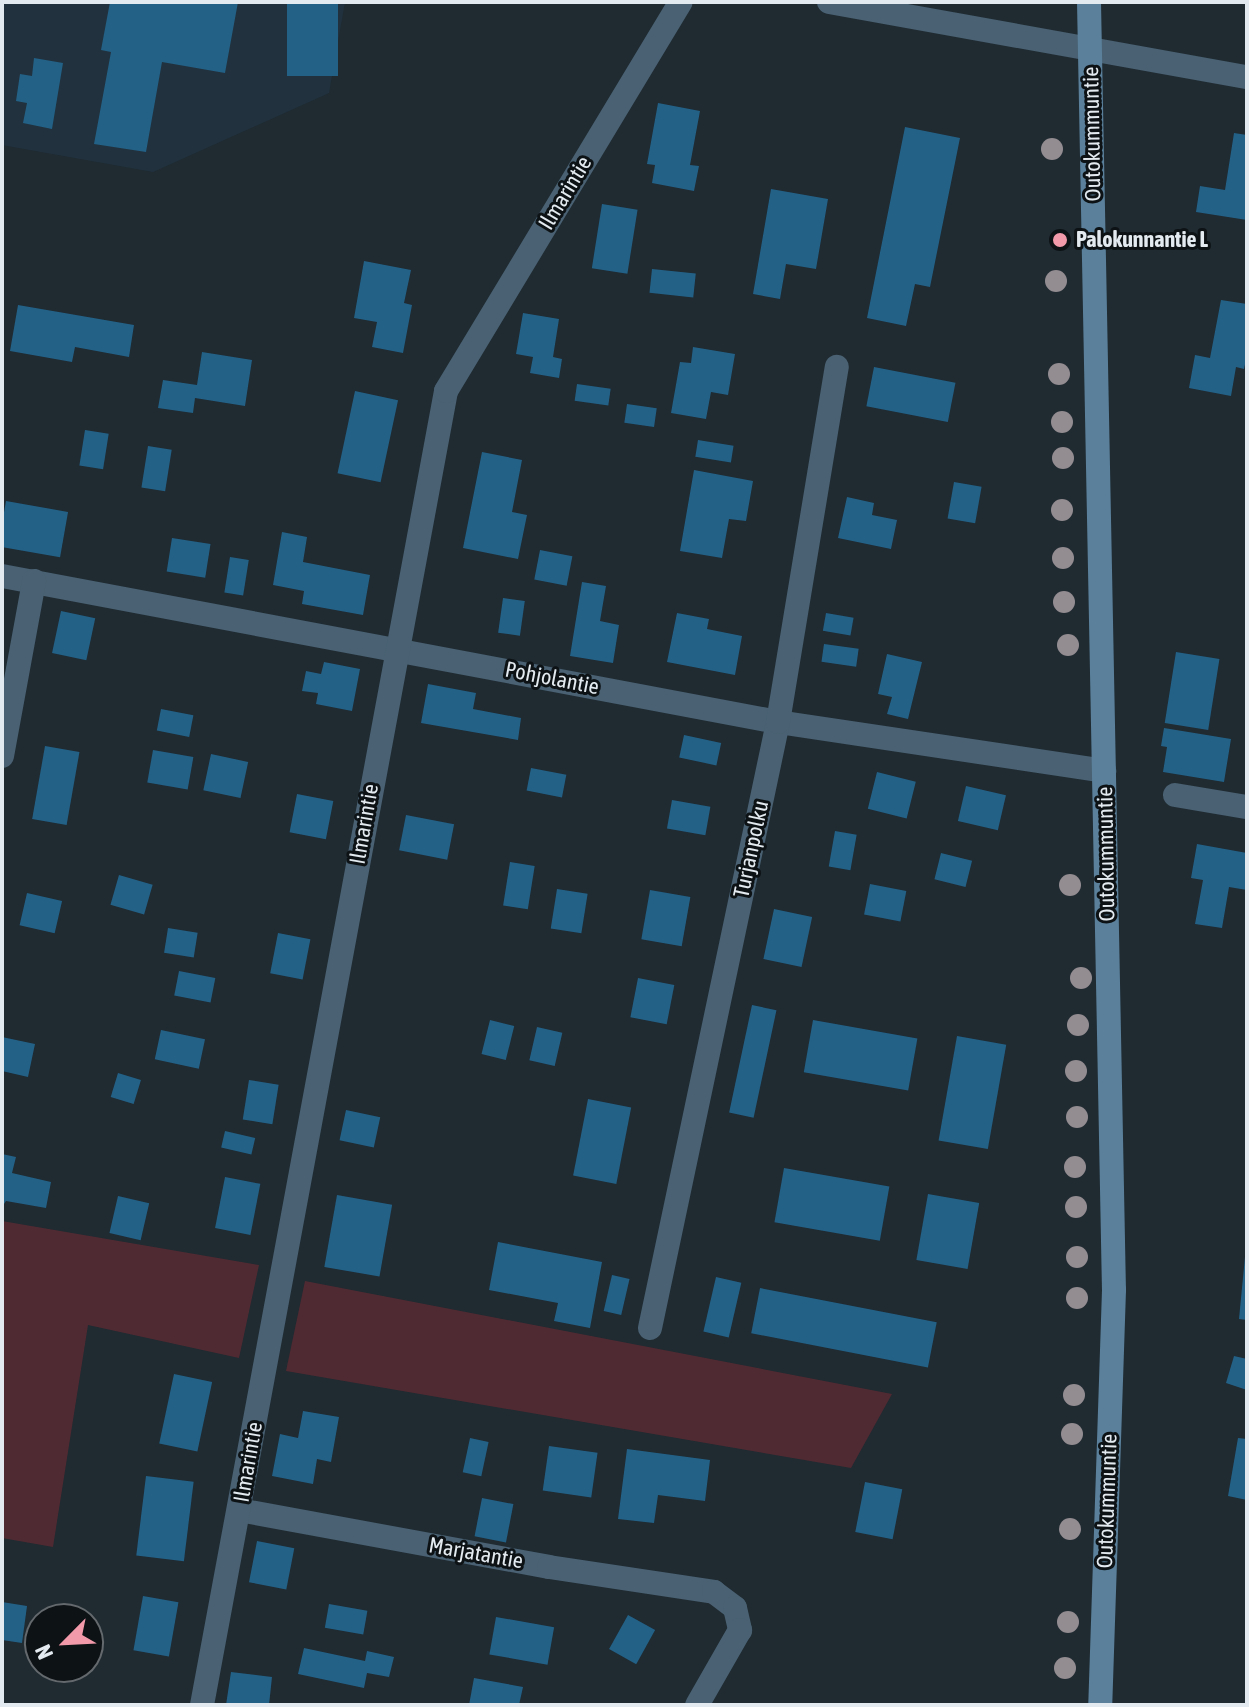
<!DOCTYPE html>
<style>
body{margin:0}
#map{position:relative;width:1249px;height:1707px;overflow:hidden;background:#1f2a31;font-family:"Asap Condensed",sans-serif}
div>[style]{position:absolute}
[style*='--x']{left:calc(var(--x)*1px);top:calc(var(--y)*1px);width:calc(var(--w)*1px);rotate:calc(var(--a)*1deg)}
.built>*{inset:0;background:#21323e}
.green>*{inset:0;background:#502a32}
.building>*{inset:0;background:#236187;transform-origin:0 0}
.street>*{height:24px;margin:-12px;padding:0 12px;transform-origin:12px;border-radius:12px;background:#496172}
.secondary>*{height:24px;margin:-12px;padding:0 12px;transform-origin:12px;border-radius:12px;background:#5a809b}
.trees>*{width:22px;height:22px;margin:-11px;border-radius:50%;background:#938c91}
.dots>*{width:22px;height:22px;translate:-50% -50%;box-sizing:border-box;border:4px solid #0d1215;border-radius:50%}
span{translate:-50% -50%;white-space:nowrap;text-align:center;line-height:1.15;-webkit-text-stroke:6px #0d1215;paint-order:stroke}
.street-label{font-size:22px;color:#e4ebf0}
.poi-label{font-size:22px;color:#e4ebf0;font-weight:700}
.left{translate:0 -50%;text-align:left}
.frame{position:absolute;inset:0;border:4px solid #e4ebf0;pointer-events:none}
.north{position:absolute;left:24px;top:1603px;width:80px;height:80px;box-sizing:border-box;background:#0d1215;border:2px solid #63696d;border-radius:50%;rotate:246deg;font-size:22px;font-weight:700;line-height:32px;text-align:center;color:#e4ebf0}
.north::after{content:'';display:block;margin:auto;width:28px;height:36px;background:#f39aaa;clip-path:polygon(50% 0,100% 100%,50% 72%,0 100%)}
</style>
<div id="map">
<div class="built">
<i style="clip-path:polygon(2px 2px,345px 2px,329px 93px,153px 172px,2px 145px)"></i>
</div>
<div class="green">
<i style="clip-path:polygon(2px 1221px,259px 1265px,239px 1358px,88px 1325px,53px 1547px,2px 1538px)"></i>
<i style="clip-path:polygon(305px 1281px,892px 1394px,851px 1468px,286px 1371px)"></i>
</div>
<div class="building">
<i style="clip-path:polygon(110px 2px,238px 2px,225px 73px,162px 62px,146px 152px,94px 144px,111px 52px,101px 50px)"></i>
<i style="left:287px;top:2px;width:51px;height:74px"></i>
<i style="clip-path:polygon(34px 58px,63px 63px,52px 129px,23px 123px,27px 103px,16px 101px,20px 74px,32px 76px)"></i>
<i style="clip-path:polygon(658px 103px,700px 111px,690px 165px,699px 166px,694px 191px,652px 183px,655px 165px,647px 164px)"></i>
<i style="clip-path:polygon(905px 127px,960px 138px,930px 287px,915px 284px,906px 326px,867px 318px)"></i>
<i style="clip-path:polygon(1234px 133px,1247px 135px,1247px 220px,1196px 212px,1200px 186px,1225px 190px)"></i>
<i style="clip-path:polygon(771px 189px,828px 199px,816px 269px,786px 264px,780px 299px,753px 294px)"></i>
<i style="left:602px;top:204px;width:36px;height:65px;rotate:9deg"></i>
<i style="clip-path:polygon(364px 261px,411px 270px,404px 303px,412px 305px,403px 353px,372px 347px,377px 322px,354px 318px)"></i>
<i style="left:652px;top:269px;width:44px;height:24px;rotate:6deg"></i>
<i style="clip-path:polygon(1221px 300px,1247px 304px,1247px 355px,1244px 369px,1236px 367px,1231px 396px,1189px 388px,1195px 355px,1210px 358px)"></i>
<i style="clip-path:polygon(18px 305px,134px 325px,129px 357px,75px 347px,72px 362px,10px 351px)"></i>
<i style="clip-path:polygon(523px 313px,559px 319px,553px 357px,562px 359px,559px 378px,530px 373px,533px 357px,516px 354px)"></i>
<i style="clip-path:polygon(693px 347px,735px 354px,728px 395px,711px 392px,706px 419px,671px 413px,680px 362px,691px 363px)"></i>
<i style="clip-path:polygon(202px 352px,252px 360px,245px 406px,195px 398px,193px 413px,158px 408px,163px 380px,197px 385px)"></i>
<i style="left:874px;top:367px;width:83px;height:40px;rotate:11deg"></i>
<i style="left:577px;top:384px;width:34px;height:17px;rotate:8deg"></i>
<i style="left:355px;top:391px;width:44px;height:84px;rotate:12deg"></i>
<i style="left:627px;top:404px;width:30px;height:19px;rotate:8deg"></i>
<i style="left:85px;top:430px;width:24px;height:36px;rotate:9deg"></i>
<i style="left:698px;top:440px;width:36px;height:17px;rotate:9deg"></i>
<i style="left:148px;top:446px;width:24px;height:42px;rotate:9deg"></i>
<i style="clip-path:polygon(482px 452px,522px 460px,512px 512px,527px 515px,518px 559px,463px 548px)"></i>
<i style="clip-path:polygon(694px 470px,753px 481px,746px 521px,729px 519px,722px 558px,680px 551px)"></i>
<i style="left:954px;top:482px;width:28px;height:37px;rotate:10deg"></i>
<i style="clip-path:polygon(847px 497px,874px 503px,872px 515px,897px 520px,891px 549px,838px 538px)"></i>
<i style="left:6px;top:501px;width:63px;height:46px;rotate:10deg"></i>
<i style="clip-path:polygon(282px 532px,307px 537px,303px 562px,370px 575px,363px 615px,302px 604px,304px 591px,273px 585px)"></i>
<i style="left:172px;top:538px;width:39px;height:34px;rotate:9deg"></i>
<i style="left:540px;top:550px;width:33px;height:30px;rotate:11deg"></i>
<i style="left:230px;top:557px;width:19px;height:36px;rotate:9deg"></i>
<i style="clip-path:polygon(582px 582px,606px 586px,600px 621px,619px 625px,613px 663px,570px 656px)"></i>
<i style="left:503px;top:598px;width:22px;height:35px;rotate:8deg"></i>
<i style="left:61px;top:611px;width:35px;height:43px;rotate:12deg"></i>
<i style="clip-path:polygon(677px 613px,709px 619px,707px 629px,742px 636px,735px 675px,667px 662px)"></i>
<i style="left:826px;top:613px;width:28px;height:18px;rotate:10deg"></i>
<i style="left:824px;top:644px;width:35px;height:18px;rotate:8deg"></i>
<i style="left:1176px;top:652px;width:44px;height:72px;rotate:9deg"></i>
<i style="clip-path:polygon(887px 654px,922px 662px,908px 719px,887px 714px,892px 697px,878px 694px)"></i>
<i style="clip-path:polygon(324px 662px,360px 669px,352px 711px,316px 704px,318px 693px,302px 691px,306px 671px,321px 674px)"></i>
<i style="clip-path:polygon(428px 684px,476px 693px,473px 709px,521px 718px,518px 740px,421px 723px)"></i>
<i style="left:161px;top:709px;width:33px;height:22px;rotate:11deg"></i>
<i style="clip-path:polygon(1164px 728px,1231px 739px,1224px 782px,1163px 772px,1167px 747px,1161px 746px)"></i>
<i style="left:684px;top:735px;width:38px;height:23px;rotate:12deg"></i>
<i style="left:45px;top:746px;width:35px;height:74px;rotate:10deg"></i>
<i style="left:153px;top:750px;width:41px;height:33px;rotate:10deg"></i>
<i style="left:211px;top:754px;width:38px;height:37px;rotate:12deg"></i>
<i style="left:531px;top:768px;width:36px;height:23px;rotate:11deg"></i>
<i style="left:877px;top:772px;width:40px;height:38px;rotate:14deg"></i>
<i style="left:966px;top:786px;width:41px;height:36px;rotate:13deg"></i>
<i style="left:297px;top:794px;width:37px;height:39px;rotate:11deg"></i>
<i style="left:672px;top:800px;width:39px;height:29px;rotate:10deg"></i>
<i style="left:406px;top:815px;width:49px;height:36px;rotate:11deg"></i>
<i style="left:835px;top:831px;width:22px;height:36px;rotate:10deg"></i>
<i style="clip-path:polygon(1197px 844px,1247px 853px,1247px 890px,1229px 887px,1222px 928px,1195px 924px,1203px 880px,1191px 878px)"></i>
<i style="left:941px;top:853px;width:32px;height:27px;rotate:14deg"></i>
<i style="left:510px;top:862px;width:25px;height:44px;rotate:9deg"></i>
<i style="left:119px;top:875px;width:35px;height:31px;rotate:16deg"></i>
<i style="left:870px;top:884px;width:37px;height:31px;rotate:11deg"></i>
<i style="left:557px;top:889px;width:31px;height:40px;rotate:9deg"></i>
<i style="left:650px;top:890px;width:41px;height:50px;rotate:10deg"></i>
<i style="left:27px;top:893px;width:36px;height:33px;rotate:13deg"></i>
<i style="left:774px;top:909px;width:39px;height:51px;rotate:12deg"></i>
<i style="left:168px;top:928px;width:30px;height:25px;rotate:9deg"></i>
<i style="left:278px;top:933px;width:33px;height:41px;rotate:11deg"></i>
<i style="left:179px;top:971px;width:37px;height:25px;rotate:11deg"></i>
<i style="left:638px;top:978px;width:37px;height:40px;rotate:11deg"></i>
<i style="left:752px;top:1005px;width:25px;height:110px;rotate:12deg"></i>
<i style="left:490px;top:1020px;width:25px;height:35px;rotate:14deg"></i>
<i style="left:813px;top:1020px;width:106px;height:53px;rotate:10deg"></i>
<i style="left:537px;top:1027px;width:26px;height:34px;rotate:13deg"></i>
<i style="left:161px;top:1030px;width:45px;height:30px;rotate:12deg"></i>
<i style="left:957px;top:1036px;width:50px;height:106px;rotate:10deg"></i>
<i style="clip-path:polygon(2px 1037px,35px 1044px,28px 1077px,2px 1071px)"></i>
<i style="left:118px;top:1073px;width:24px;height:25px;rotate:17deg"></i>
<i style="left:249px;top:1080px;width:30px;height:40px;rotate:9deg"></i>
<i style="left:588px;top:1099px;width:44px;height:78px;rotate:11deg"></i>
<i style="left:346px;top:1110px;width:35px;height:31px;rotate:12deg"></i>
<i style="left:225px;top:1131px;width:31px;height:17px;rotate:13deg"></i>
<i style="clip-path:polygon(2px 1154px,16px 1157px,12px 1173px,51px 1182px,46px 1208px,6px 1201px,2px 1207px)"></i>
<i style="left:784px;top:1168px;width:107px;height:55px;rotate:10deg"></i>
<i style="left:225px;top:1177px;width:36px;height:52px;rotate:11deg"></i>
<i style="left:928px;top:1194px;width:52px;height:67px;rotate:10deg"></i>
<i style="left:337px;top:1195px;width:56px;height:73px;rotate:10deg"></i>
<i style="left:118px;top:1196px;width:32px;height:38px;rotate:13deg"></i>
<i style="clip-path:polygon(498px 1242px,602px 1262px,590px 1328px,554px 1321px,558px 1303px,489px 1290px)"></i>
<i style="clip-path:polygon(1245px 1257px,1247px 1257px,1247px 1320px,1239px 1319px)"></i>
<i style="left:612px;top:1275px;width:18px;height:37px;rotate:13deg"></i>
<i style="left:716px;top:1277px;width:26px;height:56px;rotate:13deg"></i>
<i style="left:760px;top:1288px;width:180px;height:46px;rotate:11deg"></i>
<i style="clip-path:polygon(1234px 1356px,1247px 1359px,1247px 1390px,1226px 1383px)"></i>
<i style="left:174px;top:1374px;width:39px;height:71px;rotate:12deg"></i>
<i style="clip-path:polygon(303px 1411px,339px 1417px,331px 1462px,317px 1459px,313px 1484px,272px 1476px,280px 1434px,298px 1438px)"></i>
<i style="left:470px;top:1438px;width:19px;height:35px;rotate:12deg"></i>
<i style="clip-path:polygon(1238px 1438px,1247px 1439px,1247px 1500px,1228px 1496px)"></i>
<i style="left:549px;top:1446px;width:49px;height:45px;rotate:8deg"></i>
<i style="clip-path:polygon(627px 1449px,710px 1460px,705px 1501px,658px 1495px,654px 1523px,618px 1519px)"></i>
<i style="left:146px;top:1476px;width:48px;height:80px;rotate:7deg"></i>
<i style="left:865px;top:1482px;width:38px;height:51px;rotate:11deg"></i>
<i style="left:482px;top:1498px;width:32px;height:39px;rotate:11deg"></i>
<i style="left:257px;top:1541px;width:38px;height:42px;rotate:11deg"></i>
<i style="left:143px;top:1596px;width:36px;height:55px;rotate:10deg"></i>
<i style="clip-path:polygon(2px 1602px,27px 1606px,22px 1643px,2px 1640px)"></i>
<i style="left:329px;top:1604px;width:39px;height:24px;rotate:10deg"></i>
<i style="left:628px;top:1615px;width:31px;height:39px;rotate:29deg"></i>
<i style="left:496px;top:1617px;width:59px;height:38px;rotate:10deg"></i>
<i style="clip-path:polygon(304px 1648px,365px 1661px,367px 1651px,394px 1657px,389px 1677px,367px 1673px,364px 1688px,298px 1674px)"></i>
<i style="clip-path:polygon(231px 1672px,272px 1677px,269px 1705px,226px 1705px)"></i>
<i style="clip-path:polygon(474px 1678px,523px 1687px,519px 1705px,469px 1705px)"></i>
</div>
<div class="street">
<i style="--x:829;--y:2;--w:425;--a:10.2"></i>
<i style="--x:2;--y:576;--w:790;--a:10.66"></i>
<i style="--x:778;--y:722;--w:330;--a:8.5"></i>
<i style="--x:2;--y:756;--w:178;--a:-79.6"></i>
<i style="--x:1175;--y:795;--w:73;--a:9.5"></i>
<i style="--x:650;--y:1328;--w:619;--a:-78.07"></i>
<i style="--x:778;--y:722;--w:360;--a:-80.6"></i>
<i style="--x:239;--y:1510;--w:315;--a:10.4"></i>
<i style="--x:549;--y:1567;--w:167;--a:8.6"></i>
<i style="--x:714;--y:1592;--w:26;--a:37"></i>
<i style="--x:735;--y:1608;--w:23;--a:77"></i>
<i style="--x:740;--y:1630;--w:86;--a:119.8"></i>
<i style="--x:202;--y:1705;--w:1336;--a:-79.48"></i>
<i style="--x:446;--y:391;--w:454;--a:-58.9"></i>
</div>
<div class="secondary">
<i style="--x:1089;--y:2;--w:1288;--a:88.89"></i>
<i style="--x:1114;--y:1290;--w:415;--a:91.9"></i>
</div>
<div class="trees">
<i style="left:1052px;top:149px"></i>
<i style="left:1056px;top:281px"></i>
<i style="left:1059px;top:374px"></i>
<i style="left:1062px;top:422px"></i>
<i style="left:1063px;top:458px"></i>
<i style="left:1062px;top:510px"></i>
<i style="left:1063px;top:558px"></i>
<i style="left:1064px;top:602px"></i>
<i style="left:1068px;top:645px"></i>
<i style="left:1070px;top:885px"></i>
<i style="left:1081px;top:978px"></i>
<i style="left:1078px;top:1025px"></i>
<i style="left:1076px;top:1071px"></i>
<i style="left:1077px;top:1117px"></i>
<i style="left:1075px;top:1167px"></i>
<i style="left:1076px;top:1207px"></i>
<i style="left:1077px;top:1257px"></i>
<i style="left:1077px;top:1298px"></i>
<i style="left:1074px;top:1395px"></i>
<i style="left:1072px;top:1434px"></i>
<i style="left:1070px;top:1529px"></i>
<i style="left:1068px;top:1622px"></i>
<i style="left:1065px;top:1668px"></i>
</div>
<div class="dots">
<i style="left:1060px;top:240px;background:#f39aaa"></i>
</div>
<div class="street-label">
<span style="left:1092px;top:134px;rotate:-91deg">Outokummuntie</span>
<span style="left:565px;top:193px;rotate:-59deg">Ilmarintie</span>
<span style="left:552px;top:678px;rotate:11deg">Pohjolantie</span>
<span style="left:364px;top:824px;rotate:-80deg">Ilmarintie</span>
<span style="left:751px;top:849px;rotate:-78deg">Turjanpolku</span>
<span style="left:1106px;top:854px;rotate:-91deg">Outokummuntie</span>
<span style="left:248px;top:1462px;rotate:-80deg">Ilmarintie</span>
<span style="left:1107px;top:1501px;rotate:-88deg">Outokummuntie</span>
<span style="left:476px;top:1553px;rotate:10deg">Marjatantie</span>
</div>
<div class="poi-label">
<span class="left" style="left:1076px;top:240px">Palokunnantie L</span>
</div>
<div class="frame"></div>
<div class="north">N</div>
</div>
